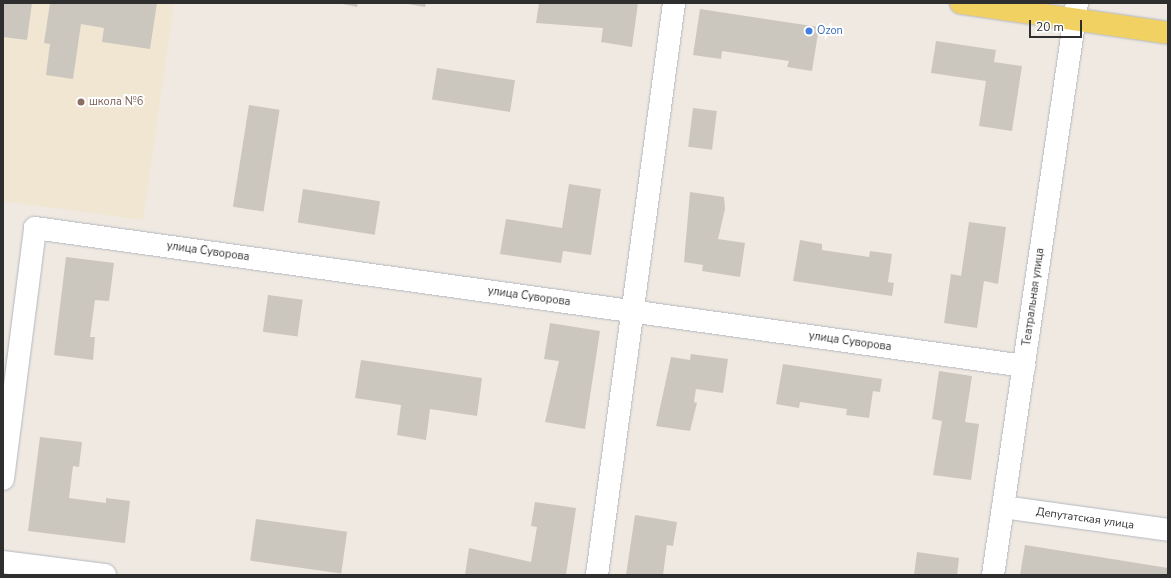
<!DOCTYPE html>
<meta charset="utf-8">
<style>
body{margin:0}
#map{position:relative;width:1171px;height:578px;overflow:hidden;background:#efe9e1;font-family:"Nunito Sans",sans-serif}
div>[style]{position:absolute}
[style*='--x']{left:calc(var(--x)*1px);top:calc(var(--y)*1px);width:calc(var(--w)*1px);rotate:calc(var(--a)*1deg)}
.education>*{inset:0;background:#f0e6d1}
.building>*{inset:0;background:#cbc7bf;transform-origin:0 0}
.roads{filter:drop-shadow(0 0 1px #b4b7c1) drop-shadow(0 0 1px #b4b7c1)}
.minor>*{height:22px;margin:-11px;padding:0 11px;transform-origin:11px;border-radius:11px;background:#fff}
.major>*{height:22px;margin:-11px;padding:0 11px;transform-origin:11px;border-radius:11px;background:#f2d163}
.dots>*{width:11px;height:11px;translate:-50% -50%;box-sizing:border-box;border:2px solid #fff;border-radius:50%}
span{translate:-50% -50%;white-space:nowrap;text-align:center;line-height:1.15;-webkit-text-stroke:4px #fff;paint-order:stroke}
.shop-label{font-size:11px;color:#366cbe}
.left{translate:0 -50%;text-align:left}
.education-label{font-size:11px;color:#785e54}
.street-label{font-size:11px;color:#2e2e2e}
.frame{position:absolute;inset:0;border:4px solid #2e2e2e;pointer-events:none}
.scale{position:absolute;left:1029px;top:20px;width:53px;height:18px;box-sizing:border-box;border:2px solid #2e2e2e;border-top:0;padding-left:5px;font-size:12px;line-height:14px;white-space:nowrap;color:#2e2e2e;-webkit-text-stroke:3px #fff;paint-order:stroke}
</style>
<div id="map">
<div class="education">
<i style="clip-path:polygon(3px 3px,174px 3px,143px 220px,3px 201px)"></i>
</div>
<div class="building">
<i style="clip-path:polygon(3px 3px,32px 3px,27px 40px,3px 37px)"></i>
<i style="clip-path:polygon(50px 3px,157px 3px,150px 49px,102px 42px,104px 28px,81px 24px,73px 79px,46px 75px,50px 44px,44px 43px)"></i>
<i style="clip-path:polygon(338px 3px,358px 3px,357px 7px)"></i>
<i style="clip-path:polygon(402px 3px,426px 3px,425px 7px)"></i>
<i style="clip-path:polygon(539px 3px,638px 3px,632px 47px,601px 42px,603px 28px,536px 23px)"></i>
<i style="clip-path:polygon(700px 9px,819px 27px,812px 71px,787px 67px,789px 61px,722px 51px,721px 59px,693px 55px)"></i>
<i style="clip-path:polygon(936px 41px,996px 50px,994px 62px,1022px 66px,1012px 131px,979px 126px,986px 81px,931px 73px)"></i>
<i style="left:437px;top:68px;width:79px;height:32px;rotate:9deg"></i>
<i style="left:249px;top:105px;width:31px;height:103px;rotate:9deg"></i>
<i style="left:693px;top:108px;width:24px;height:39px;rotate:7deg"></i>
<i style="clip-path:polygon(569px 184px,601px 189px,591px 255px,563px 251px,561px 263px,500px 254px,506px 219px,562px 228px)"></i>
<i style="left:303px;top:189px;width:78px;height:34px;rotate:9deg"></i>
<i style="clip-path:polygon(690px 192px,724px 197px,725px 209px,718px 239px,745px 243px,740px 277px,702px 271px,703px 265px,684px 262px)"></i>
<i style="clip-path:polygon(969px 222px,1006px 227px,998px 284px,984px 281px,977px 328px,944px 323px,951px 274px,961px 276px)"></i>
<i style="clip-path:polygon(800px 240px,822px 244px,822px 250px,869px 257px,870px 251px,892px 254px,888px 282px,894px 283px,892px 296px,793px 281px)"></i>
<i style="clip-path:polygon(66px 257px,114px 263px,109px 301px,95px 300px,90px 337px,95px 337px,93px 360px,54px 355px)"></i>
<i style="left:268px;top:295px;width:35px;height:37px;rotate:8deg"></i>
<i style="clip-path:polygon(550px 323px,600px 331px,585px 429px,545px 422px,559px 361px,544px 359px)"></i>
<i style="clip-path:polygon(691px 354px,728px 359px,723px 393px,696px 389px,694px 402px,697px 403px,690px 431px,656px 426px,671px 357px,690px 360px)"></i>
<i style="clip-path:polygon(361px 360px,482px 378px,477px 416px,430px 409px,426px 440px,397px 435px,401px 405px,355px 398px)"></i>
<i style="clip-path:polygon(783px 364px,882px 379px,880px 392px,873px 391px,869px 418px,846px 415px,847px 409px,800px 402px,799px 408px,776px 404px)"></i>
<i style="clip-path:polygon(939px 371px,972px 376px,965px 422px,979px 424px,971px 480px,933px 475px,942px 421px,932px 419px)"></i>
<i style="clip-path:polygon(40px 437px,82px 442px,79px 467px,73px 466px,69px 498px,106px 503px,106px 498px,130px 501px,125px 543px,28px 531px)"></i>
<i style="clip-path:polygon(535px 502px,576px 508px,566px 575px,465px 575px,469px 548px,531px 562px,537px 527px,531px 526px)"></i>
<i style="clip-path:polygon(635px 515px,677px 522px,673px 546px,667px 545px,663px 575px,626px 575px)"></i>
<i style="left:256px;top:519px;width:92px;height:42px;rotate:8deg"></i>
<i style="clip-path:polygon(1025px 545px,1168px 568px,1168px 575px,1020px 575px)"></i>
<i style="clip-path:polygon(917px 552px,959px 558px,957px 575px,914px 575px)"></i>
</div>
<div class="roads">
<div class="minor">
<i style="--x:3;--y:479;--w:253;--a:-82.7"></i>
<i style="--x:35;--y:228;--w:999;--a:7.94"></i>
<i style="--x:1003;--y:507;--w:167;--a:7.9"></i>
<i style="--x:3;--y:562;--w:103;--a:7.3"></i>
<i style="--x:597;--y:575;--w:577;--a:-82.33"></i>
<i style="--x:993;--y:575;--w:578;--a:-81.65"></i>
</div>
<div class="major">
<i style="--x:961;--y:3;--w:209;--a:8.2"></i>
</div>
</div>
<div class="dots">
<i style="left:809px;top:31px;background:#3f7fe0"></i>
<i style="left:81px;top:102px;background:#8d6e63"></i>
</div>
<div class="shop-label">
<span class="left" style="left:817px;top:31px">Ozon</span>
</div>
<div class="education-label">
<span class="left" style="left:89px;top:102px">школа №6</span>
</div>
<div class="street-label">
<span style="left:208px;top:252px;rotate:8deg">улица Суворова</span>
<span style="left:529px;top:297px;rotate:8deg">улица Суворова</span>
<span style="left:1034px;top:297px;rotate:-82deg">Театральная улица</span>
<span style="left:850px;top:342px;rotate:8deg">улица Суворова</span>
<span style="left:1085px;top:519px;rotate:8deg">Депутатская улица</span>
</div>
<div class="frame"></div>
<div class="scale">20 m</div>
</div>
